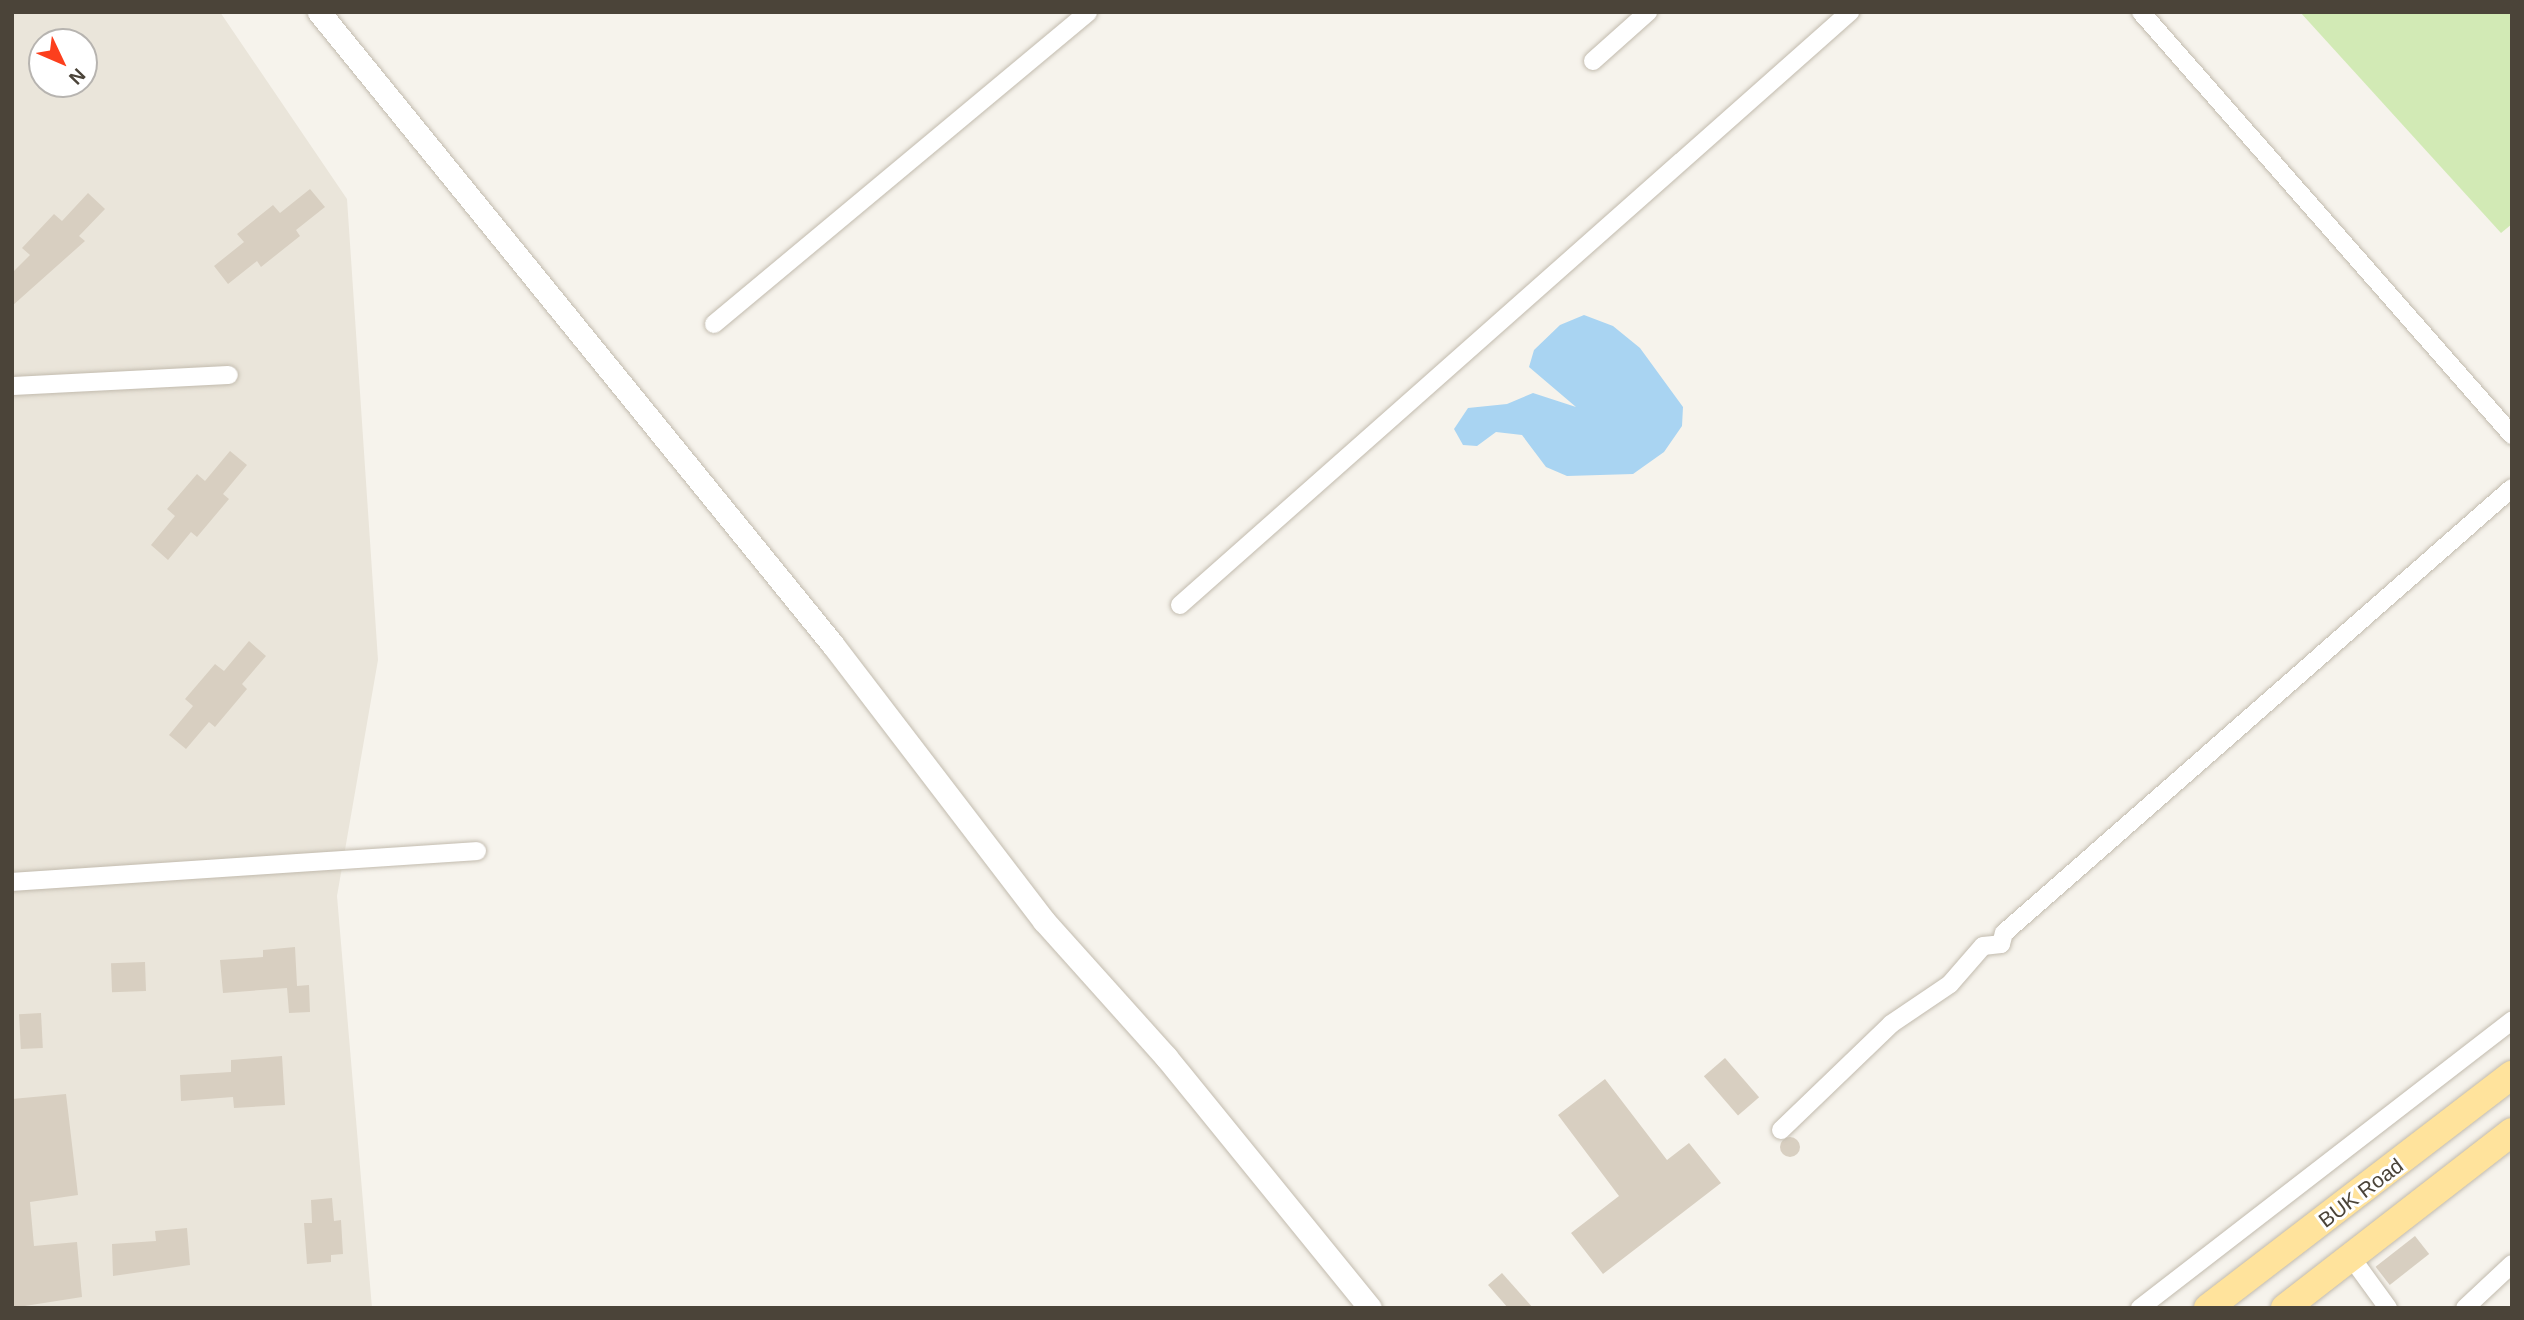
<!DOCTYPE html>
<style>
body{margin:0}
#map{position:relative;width:2524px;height:1320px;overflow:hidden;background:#f6f3ec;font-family:Arial,sans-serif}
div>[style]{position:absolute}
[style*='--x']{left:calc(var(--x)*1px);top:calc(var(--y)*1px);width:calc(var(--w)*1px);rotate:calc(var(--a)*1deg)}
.residential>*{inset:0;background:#eae5da}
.green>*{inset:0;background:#d2eab5}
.water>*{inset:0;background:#a9d4f2}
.building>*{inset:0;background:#d8cfc1;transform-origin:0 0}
.round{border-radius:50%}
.roads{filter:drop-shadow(0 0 2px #c2bbae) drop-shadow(0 0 2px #c2bbae)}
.minor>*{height:18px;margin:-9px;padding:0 9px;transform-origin:9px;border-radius:9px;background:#fff}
.tertiary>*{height:23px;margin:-11.5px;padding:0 11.5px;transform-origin:11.5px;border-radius:11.5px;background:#fff}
.primary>*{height:28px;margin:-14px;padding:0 14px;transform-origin:14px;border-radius:14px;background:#ffe39c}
span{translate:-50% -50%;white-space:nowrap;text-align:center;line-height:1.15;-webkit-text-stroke:6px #fff;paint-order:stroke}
.street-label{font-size:21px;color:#4b4439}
.frame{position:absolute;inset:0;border:14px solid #4b4439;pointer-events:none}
.north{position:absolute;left:28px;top:28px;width:70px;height:70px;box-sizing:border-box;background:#fff;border:2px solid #b7b4b0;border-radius:50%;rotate:134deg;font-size:19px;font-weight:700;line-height:28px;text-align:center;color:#4b4439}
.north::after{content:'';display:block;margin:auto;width:24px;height:32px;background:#fc3f1d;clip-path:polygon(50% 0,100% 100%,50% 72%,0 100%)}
</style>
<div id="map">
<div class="residential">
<i style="clip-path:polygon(evenodd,12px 12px,220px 12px,347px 199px,378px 660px,337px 896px,372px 1308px,12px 1308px,12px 12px,42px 42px,84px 42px,84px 84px,42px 84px,42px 42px)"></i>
</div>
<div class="green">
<i style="clip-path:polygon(2300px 12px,2512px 12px,2512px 224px,2501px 233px)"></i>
</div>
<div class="water">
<i style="clip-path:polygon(1584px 315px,1613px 326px,1640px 348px,1683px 407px,1682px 426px,1664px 452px,1633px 474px,1567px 476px,1546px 467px,1522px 435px,1496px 432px,1477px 446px,1463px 445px,1454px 429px,1468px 408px,1507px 404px,1533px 393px,1576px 407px,1529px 367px,1534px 350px,1560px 325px)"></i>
</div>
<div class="building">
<i style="clip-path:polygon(310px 189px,325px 207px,296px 230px,300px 236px,261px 267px,257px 261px,228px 284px,214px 266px,244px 242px,237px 234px,273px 205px,280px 213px)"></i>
<i style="clip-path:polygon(88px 193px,105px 209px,79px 236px,85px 241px,12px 306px,12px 273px,30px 255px,22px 248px,54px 214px,62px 221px)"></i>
<i style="clip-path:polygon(230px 451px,247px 465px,223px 494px,229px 499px,197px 537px,191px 532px,168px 560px,151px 545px,175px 516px,167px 509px,197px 474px,205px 481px)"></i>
<i style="clip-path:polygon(249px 641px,266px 656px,242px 684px,247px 689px,215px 727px,209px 722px,186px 749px,169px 735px,193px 706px,185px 699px,215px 664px,224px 671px)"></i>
<i style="clip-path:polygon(295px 947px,297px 986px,309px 985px,310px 1012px,289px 1013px,287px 988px,223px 993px,220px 960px,263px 957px,263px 950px)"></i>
<i style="left:145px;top:962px;width:29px;height:34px;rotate:88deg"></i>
<i style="left:41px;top:1013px;width:35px;height:22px;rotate:87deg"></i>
<i style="clip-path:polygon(282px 1056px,285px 1105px,234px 1108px,233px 1097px,181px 1101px,180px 1075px,231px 1072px,231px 1060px)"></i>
<i style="left:1725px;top:1058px;width:52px;height:28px;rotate:49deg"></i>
<i style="clip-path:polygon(1605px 1079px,1667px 1160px,1689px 1143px,1721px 1183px,1603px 1274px,1571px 1233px,1619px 1196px,1558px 1115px)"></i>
<i style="clip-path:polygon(66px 1094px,78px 1195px,30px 1202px,34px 1246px,77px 1242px,82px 1297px,12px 1308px,12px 1099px)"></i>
<i class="round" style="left:1780px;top:1137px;width:20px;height:20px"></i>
<i style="clip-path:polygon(332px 1198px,334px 1221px,341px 1220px,343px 1254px,331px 1255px,331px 1262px,307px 1264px,304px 1223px,312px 1223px,311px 1200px)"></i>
<i style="clip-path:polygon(187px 1228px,190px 1265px,113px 1276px,112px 1244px,156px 1241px,155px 1231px)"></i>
<i style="left:2415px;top:1236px;width:23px;height:50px;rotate:52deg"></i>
<i style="clip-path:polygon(1502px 1273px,1533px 1308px,1508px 1308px,1488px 1285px)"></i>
</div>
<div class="roads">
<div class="minor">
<i style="--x:2141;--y:12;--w:563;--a:48.75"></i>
<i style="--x:1593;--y:61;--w:74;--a:-41.7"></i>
<i style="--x:714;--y:324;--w:487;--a:-39.8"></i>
<i style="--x:12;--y:386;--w:217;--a:-2.9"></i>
<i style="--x:1180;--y:605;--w:895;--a:-41.51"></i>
<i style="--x:12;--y:882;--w:466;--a:-3.8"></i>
<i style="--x:1781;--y:1130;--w:153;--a:-43.9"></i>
<i style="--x:1891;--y:1024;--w:71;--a:-34.1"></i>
<i style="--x:1950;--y:984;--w:50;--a:-49"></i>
<i style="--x:1983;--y:946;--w:18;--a:-6"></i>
<i style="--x:2001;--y:944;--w:11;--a:-75"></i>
<i style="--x:2004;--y:933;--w:675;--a:-41.22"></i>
<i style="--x:2351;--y:1257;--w:63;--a:54"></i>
<i style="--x:2140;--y:1308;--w:470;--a:-37.7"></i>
<i style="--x:2465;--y:1308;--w:64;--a:-43.1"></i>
</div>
<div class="tertiary">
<i style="--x:319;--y:12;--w:815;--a:50.92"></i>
<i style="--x:833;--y:645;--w:347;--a:52.6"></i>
<i style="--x:1044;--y:921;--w:183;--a:48.1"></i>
<i style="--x:1166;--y:1057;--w:323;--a:50.9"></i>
</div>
<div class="primary">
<i style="--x:2208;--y:1308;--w:383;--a:-37.5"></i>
<i style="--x:2285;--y:1308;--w:287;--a:-37.8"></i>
</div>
</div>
<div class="street-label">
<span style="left:2361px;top:1193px;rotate:-37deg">BUK Road</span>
</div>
<div class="frame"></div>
<div class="north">N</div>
</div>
